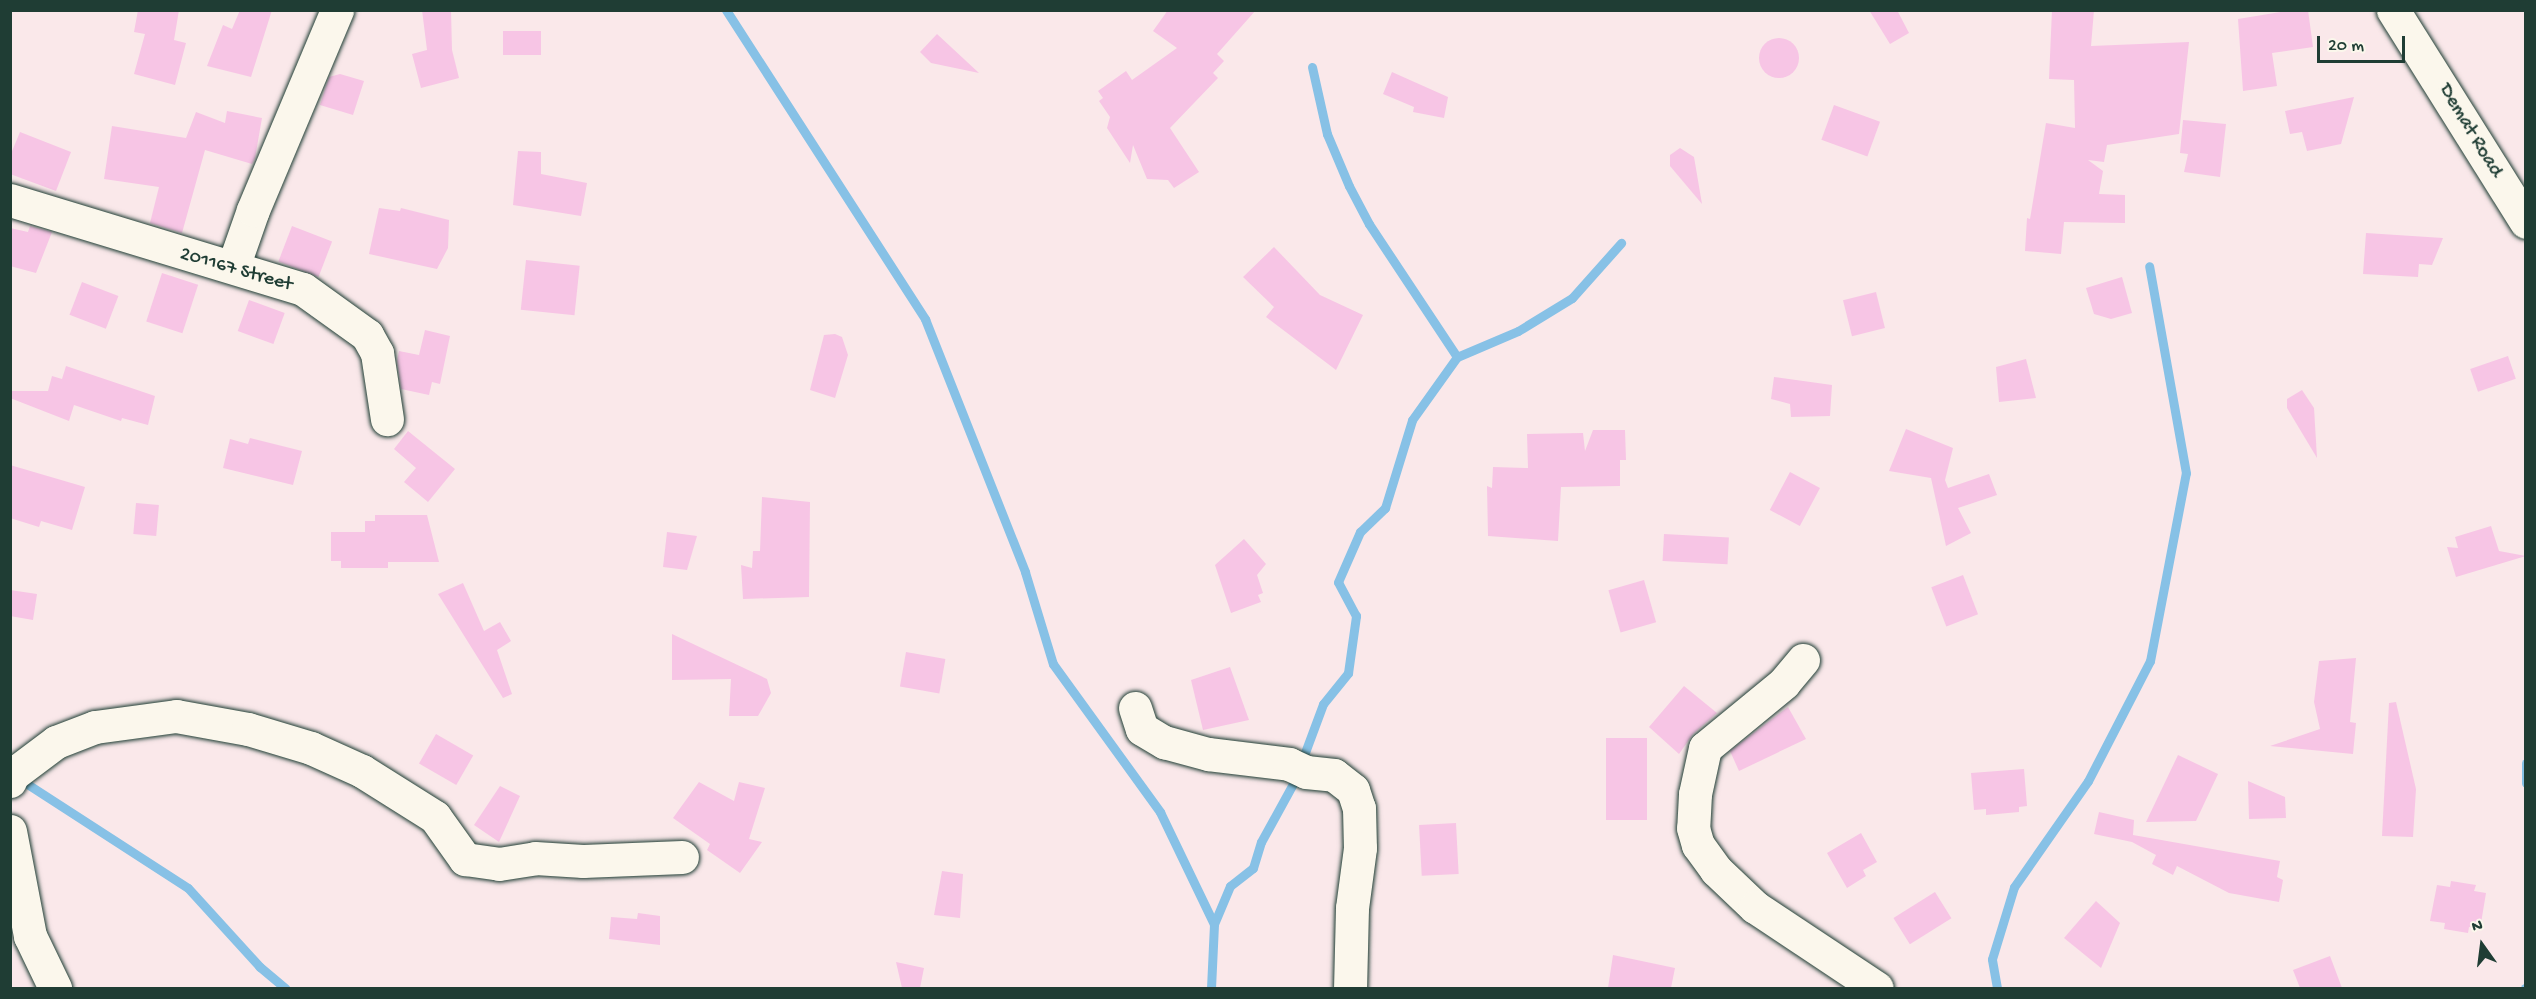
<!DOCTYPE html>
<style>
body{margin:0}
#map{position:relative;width:2536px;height:999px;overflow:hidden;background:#fae8ea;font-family:"Gochi Hand",sans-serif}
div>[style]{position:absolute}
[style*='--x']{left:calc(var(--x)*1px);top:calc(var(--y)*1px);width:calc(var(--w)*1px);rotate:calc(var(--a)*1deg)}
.stream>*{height:9px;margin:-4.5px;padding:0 4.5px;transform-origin:4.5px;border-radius:4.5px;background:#87c1e6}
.building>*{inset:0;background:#f7c5e5;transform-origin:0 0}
.round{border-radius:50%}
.roads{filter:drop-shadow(0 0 2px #1f3d34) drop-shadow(0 0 2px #1f3d34)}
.minor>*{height:33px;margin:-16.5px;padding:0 16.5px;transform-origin:16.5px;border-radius:16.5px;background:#fbf7ec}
span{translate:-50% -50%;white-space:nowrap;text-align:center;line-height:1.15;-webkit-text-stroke:6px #fbf7ec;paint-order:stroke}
.street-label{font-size:20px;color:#1f3d34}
.frame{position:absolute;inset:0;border:12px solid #1f3d34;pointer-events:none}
.north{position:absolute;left:2452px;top:915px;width:60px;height:60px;-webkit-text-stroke:4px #fbf7ec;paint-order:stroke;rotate:346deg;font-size:16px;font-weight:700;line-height:24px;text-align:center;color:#1f3d34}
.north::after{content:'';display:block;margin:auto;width:21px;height:27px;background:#1f3d34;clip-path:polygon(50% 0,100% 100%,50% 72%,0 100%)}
.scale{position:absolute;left:2317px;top:36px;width:88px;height:27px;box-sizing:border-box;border:3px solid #1f3d34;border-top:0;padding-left:8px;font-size:18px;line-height:21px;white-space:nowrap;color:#1f3d34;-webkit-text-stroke:4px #fbf7ec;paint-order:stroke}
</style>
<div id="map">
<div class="stream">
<i style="--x:726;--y:10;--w:368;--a:57.2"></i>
<i style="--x:925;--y:319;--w:272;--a:68.4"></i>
<i style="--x:1025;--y:572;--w:96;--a:73.1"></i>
<i style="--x:1053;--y:664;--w:183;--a:54.1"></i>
<i style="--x:1160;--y:812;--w:124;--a:64.3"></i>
<i style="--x:1312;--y:67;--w:69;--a:77.4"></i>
<i style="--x:1327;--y:134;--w:56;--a:67.1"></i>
<i style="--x:1349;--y:186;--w:43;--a:62.2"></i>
<i style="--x:1369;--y:224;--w:159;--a:56.5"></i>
<i style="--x:2526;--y:763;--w:20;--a:90"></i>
<i style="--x:18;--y:778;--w:202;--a:32.9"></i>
<i style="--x:188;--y:888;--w:107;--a:47.7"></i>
<i style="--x:260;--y:967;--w:33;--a:40"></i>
<i style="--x:1211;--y:988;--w:64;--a:-87.3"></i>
<i style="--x:1214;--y:924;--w:41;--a:-67.2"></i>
<i style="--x:1230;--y:886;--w:29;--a:-38"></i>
<i style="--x:1253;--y:868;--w:27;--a:-73"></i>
<i style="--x:1261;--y:842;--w:68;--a:-61.2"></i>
<i style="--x:1294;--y:782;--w:83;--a:-69.6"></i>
<i style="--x:1323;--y:704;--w:40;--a:-51"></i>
<i style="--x:1348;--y:673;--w:58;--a:-82"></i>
<i style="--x:1356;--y:616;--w:38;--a:-118"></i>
<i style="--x:1338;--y:582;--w:55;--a:-66.3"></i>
<i style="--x:1360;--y:532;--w:35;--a:-44"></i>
<i style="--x:1385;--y:508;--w:92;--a:-72.9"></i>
<i style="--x:1412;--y:420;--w:77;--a:-54.5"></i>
<i style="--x:1457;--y:357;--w:66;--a:-23.1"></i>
<i style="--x:1518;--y:331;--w:63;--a:-31.4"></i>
<i style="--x:1572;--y:298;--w:74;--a:-48.3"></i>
<i style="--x:1997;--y:988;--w:29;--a:-100"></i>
<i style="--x:1992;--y:959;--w:75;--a:-73"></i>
<i style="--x:2014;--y:887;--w:129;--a:-55.1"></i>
<i style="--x:2088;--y:781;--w:135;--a:-62.7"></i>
<i style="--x:2150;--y:661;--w:191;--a:-79.2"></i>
<i style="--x:2186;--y:473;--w:210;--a:-100.1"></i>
<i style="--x:2525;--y:988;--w:1;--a:0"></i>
</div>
<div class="building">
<i style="clip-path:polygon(138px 10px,179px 10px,174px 40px,186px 43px,175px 85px,134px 74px,145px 34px,134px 32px)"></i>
<i style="clip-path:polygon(240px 10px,272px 10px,251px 77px,207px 66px,223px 25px,232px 29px)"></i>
<i style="clip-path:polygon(422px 10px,451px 10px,452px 50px,459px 78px,421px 88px,412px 54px,427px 50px)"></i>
<i style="clip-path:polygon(1168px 10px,1256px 10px,1217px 54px,1224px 61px,1213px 73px,1218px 78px,1170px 128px,1199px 172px,1174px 188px,1168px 180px,1147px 179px,1133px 145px,1130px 163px,1107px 128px,1110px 117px,1099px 101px,1103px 98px,1098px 91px,1126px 71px,1132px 80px,1177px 48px,1153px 31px)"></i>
<i style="clip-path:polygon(1869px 10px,1897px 10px,1909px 33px,1890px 44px)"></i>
<i style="clip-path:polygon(2052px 10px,2094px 10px,2091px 46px,2189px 42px,2179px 134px,2107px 145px,2104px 162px,2088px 160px,2103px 171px,2099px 194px,2125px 195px,2125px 223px,2064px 222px,2061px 254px,2025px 251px,2027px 218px,2030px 219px,2046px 123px,2075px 128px,2074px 80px,2049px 79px)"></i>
<i style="clip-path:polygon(2292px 10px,2308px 10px,2313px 47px,2272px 53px,2277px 86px,2243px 91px,2238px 19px)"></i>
<i style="left:503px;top:31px;width:38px;height:24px"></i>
<i style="clip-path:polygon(937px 34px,979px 73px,931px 63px,920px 52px)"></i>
<i class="round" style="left:1759px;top:38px;width:40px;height:40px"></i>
<i style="clip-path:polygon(1392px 72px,1448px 97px,1444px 118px,1413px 112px,1414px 107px,1383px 94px)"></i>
<i style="clip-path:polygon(340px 74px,364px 81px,353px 115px,320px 105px,329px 77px)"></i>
<i style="clip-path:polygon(2354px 97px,2341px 144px,2307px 151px,2302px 132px,2290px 134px,2285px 111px)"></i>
<i style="left:1834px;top:105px;width:49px;height:37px;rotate:20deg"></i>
<i style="clip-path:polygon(227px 111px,262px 118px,255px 158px,252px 164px,205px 150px,182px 233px,150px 223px,159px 187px,104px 179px,112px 126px,186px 138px,196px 112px,225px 123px)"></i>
<i style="clip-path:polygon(2183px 120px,2226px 124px,2220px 177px,2184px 172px,2188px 154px,2180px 153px)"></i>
<i style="clip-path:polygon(20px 132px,71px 152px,56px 191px,10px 174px,10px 156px)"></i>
<i style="clip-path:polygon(1680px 148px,1694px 157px,1702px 204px,1670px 166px,1670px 155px)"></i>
<i style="clip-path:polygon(518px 151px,541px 152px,541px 174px,587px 183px,581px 216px,513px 205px)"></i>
<i style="clip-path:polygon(379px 208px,400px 211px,401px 208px,449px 220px,448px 248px,437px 269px,369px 254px)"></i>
<i style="clip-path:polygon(30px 226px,52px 232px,36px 273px,10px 266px,10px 228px,28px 232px)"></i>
<i style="left:292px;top:226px;width:43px;height:38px;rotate:21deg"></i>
<i style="clip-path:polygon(2366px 233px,2443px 238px,2432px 265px,2419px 264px,2418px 277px,2363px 274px)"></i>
<i style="clip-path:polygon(1274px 247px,1320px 295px,1363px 315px,1336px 370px,1266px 317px,1274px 307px,1243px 277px)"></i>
<i style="left:526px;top:260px;width:54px;height:50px;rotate:6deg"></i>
<i style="left:162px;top:273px;width:38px;height:51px;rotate:18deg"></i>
<i style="clip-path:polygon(2122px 277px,2132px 313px,2111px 319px,2094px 314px,2086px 288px)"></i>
<i style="left:82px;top:282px;width:39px;height:35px;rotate:21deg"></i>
<i style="left:1876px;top:292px;width:37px;height:34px;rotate:76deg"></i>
<i style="left:249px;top:300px;width:38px;height:33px;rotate:20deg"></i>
<i style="clip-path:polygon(425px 330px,450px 336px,440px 384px,432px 382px,429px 395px,401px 389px,397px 361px,399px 351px,419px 355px)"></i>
<i style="clip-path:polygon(835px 334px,842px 337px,848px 355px,835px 398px,810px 390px,824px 335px)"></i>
<i style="left:2508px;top:356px;width:24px;height:40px;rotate:71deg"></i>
<i style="clip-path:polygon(2026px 359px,2036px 398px,1999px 402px,1996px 367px)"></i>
<i style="clip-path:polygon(66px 366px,155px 396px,148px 425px,122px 418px,121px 421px,74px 405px,69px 421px,10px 398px,10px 391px,48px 391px,52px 376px,62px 379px)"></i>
<i style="clip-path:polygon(1774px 377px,1832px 385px,1830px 416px,1791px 417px,1790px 404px,1771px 399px)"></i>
<i style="clip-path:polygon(2302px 390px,2314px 408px,2317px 458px,2287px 408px,2287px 399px)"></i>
<i style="clip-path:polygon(1906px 429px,1953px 448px,1945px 480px,1948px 488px,1989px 474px,1997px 495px,1958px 508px,1971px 533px,1946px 546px,1931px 478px,1889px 471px)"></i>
<i style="clip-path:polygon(1593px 430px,1625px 430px,1626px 460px,1620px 460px,1620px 486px,1561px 487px,1558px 541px,1488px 536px,1487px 486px,1492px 488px,1493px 467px,1528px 468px,1527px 434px,1583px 433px,1585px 451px)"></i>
<i style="clip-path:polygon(408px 431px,455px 469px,428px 502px,404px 482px,416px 468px,394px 449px)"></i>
<i style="clip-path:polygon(250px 438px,302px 451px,293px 485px,223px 468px,230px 439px,248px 444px)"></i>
<i style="clip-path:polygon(10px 465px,85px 487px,72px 530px,41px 521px,39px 527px,10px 518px)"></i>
<i style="left:1790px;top:472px;width:34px;height:43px;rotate:28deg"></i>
<i style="clip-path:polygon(762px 497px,810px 502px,809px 597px,743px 599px,741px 565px,752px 568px,753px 551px,760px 551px)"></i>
<i style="left:136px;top:503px;width:23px;height:31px;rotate:5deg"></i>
<i style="clip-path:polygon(375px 515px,427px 515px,439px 562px,388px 562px,388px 568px,341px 568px,341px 561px,331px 561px,331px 532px,365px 532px,365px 521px,375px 521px)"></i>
<i style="clip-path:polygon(2491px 526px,2499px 551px,2526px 556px,2456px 577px,2447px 547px,2458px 548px,2455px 537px)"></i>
<i style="clip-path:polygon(667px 532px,697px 536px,687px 570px,663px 567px)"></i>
<i style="left:1664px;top:534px;width:65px;height:27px;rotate:3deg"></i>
<i style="clip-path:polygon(1244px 539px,1266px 564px,1257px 575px,1263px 593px,1258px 595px,1261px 602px,1231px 613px,1215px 565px)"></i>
<i style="left:1963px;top:575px;width:42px;height:34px;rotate:69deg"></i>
<i style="left:1644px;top:580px;width:44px;height:37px;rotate:74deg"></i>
<i style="clip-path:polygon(463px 583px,484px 631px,500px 622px,511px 641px,497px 650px,512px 694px,503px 698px,438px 594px)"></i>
<i style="clip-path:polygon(10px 590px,37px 594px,33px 620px,10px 616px)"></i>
<i style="clip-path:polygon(672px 634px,767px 679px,771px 693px,758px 716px,729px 716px,731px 679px,672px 680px)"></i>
<i style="left:906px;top:652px;width:40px;height:35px;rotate:10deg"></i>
<i style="clip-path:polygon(2356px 658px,2350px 722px,2356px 723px,2353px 754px,2270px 746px,2320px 729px,2314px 702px,2319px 661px)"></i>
<i style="clip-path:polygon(1230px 667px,1249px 720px,1203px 730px,1191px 680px)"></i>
<i style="clip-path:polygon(1684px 686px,1717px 713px,1693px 734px,1679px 754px,1649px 727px)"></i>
<i style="clip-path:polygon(2396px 702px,2416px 789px,2413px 837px,2382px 836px,2389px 703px)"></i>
<i style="clip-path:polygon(1788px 707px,1806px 739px,1739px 771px,1730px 751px)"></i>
<i style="left:436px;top:734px;width:43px;height:34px;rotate:30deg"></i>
<i style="left:1606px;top:738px;width:41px;height:82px"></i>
<i style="clip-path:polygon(2178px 755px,2218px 774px,2196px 821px,2146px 822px)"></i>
<i style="clip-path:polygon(2024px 769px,2027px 806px,2019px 807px,2019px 812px,1986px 815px,1986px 809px,1974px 810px,1971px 773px)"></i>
<i style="clip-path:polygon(2248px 781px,2285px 797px,2286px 818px,2249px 819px)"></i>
<i style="clip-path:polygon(699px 782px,734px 801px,739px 782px,765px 788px,749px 839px,762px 842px,740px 873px,707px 850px,710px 844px,673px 818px)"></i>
<i style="clip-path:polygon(500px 786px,520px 796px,499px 842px,474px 825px)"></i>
<i style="clip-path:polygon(2099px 812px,2134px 820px,2133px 835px,2280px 861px,2277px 877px,2283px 880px,2279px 902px,2229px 893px,2177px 866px,2173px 875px,2152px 864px,2156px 855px,2132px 842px,2094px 834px)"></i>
<i style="left:1456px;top:823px;width:51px;height:37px;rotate:87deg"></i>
<i style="clip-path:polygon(1861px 833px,1877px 862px,1863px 870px,1866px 876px,1847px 888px,1827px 853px)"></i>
<i style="clip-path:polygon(942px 871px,963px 874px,960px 918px,934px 915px)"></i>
<i style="clip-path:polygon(2451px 881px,2476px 885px,2474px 891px,2486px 893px,2480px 929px,2469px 927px,2468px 933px,2444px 929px,2445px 923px,2430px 921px,2437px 885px,2450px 887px)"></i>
<i style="left:1935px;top:892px;width:31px;height:49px;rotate:58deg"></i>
<i style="clip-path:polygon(2096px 901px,2120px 923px,2101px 968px,2064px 938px)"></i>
<i style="clip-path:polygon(638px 913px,660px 916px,660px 945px,609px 939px,611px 917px,637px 919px)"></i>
<i style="clip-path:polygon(1613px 955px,1675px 968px,1671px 988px,1608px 988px)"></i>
<i style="clip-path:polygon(2330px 956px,2342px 988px,2300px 988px,2293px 970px)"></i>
<i style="clip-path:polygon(896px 962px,924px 968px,920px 988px,902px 988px)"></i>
</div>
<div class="roads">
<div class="minor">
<i style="--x:2393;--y:10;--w:250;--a:57.9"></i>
<i style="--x:10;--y:200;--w:306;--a:16.9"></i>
<i style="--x:303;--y:289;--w:79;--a:35.7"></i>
<i style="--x:367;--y:335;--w:21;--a:61"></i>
<i style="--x:377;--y:353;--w:67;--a:81.4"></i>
<i style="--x:233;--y:267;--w:60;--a:-70.7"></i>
<i style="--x:253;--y:210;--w:217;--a:-67.2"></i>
<i style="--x:1803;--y:660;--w:30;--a:130"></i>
<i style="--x:1784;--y:683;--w:102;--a:140.6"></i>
<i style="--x:1705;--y:748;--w:47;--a:102.3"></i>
<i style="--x:1695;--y:794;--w:34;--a:93"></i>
<i style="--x:1693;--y:828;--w:18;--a:74"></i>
<i style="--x:1698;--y:845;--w:31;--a:54"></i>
<i style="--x:1716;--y:870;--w:54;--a:43.5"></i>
<i style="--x:1755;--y:907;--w:146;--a:33.6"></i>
<i style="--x:1135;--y:708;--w:22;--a:72"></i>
<i style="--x:1142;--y:729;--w:26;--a:31"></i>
<i style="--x:1164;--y:742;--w:46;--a:15.3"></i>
<i style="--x:1208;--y:754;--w:82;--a:7"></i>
<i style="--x:1289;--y:764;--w:19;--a:25"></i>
<i style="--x:1306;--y:772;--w:28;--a:6"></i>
<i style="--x:1334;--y:775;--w:24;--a:38"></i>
<i style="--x:1353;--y:790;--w:19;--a:72"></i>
<i style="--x:1359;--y:808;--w:40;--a:88.6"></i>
<i style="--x:1360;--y:848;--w:61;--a:97.6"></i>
<i style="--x:1352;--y:908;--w:80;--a:91.4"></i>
<i style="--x:10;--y:781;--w:6;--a:-72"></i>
<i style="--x:12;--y:775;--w:55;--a:-36.9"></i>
<i style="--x:56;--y:742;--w:42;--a:-21"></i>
<i style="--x:95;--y:727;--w:82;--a:-7.7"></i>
<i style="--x:176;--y:716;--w:73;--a:10.2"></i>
<i style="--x:248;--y:729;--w:66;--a:16.8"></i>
<i style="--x:311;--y:748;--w:56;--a:24.3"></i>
<i style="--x:362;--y:771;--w:86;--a:32.2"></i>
<i style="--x:435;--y:817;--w:52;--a:54.5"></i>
<i style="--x:465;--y:859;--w:34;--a:8"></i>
<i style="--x:499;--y:864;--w:36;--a:-9"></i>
<i style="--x:535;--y:858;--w:48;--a:3.6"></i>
<i style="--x:583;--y:861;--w:99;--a:-2.3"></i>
<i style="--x:10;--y:831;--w:107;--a:79.2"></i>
<i style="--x:30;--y:936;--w:58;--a:64.3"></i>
</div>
</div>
<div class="street-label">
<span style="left:2470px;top:131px;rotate:59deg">Demat Road</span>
<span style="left:236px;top:270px;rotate:16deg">201167 Street</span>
</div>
<div class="frame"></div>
<div class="north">N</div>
<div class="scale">20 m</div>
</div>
